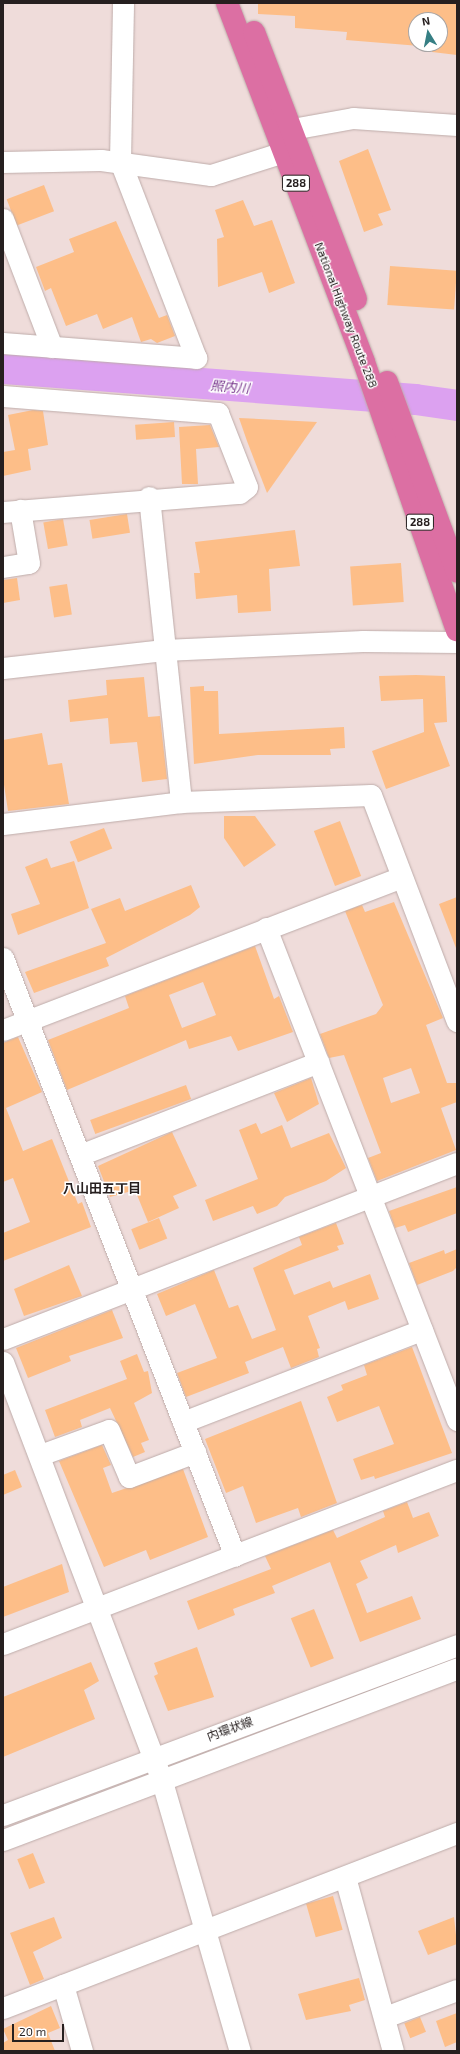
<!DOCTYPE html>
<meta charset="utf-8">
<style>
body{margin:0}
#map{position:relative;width:460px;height:2054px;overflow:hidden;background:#efdcda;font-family:"Exo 2","Noto Sans JP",sans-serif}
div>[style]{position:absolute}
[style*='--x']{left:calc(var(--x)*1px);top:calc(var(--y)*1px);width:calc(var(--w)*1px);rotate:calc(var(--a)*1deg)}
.river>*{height:31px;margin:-15.5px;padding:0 15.5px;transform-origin:15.5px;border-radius:15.5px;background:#dca1f0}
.building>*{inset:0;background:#fdbe88;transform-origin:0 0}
.roads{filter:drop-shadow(0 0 1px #beacaa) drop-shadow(0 0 1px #beacaa)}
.minor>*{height:21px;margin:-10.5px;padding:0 10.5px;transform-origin:10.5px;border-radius:10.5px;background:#fff}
.highway>*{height:22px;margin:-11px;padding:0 11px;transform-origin:11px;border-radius:11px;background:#dc6fa3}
span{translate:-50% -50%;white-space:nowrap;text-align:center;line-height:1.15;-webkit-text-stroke:3px #fff;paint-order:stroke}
.shield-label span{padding:1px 3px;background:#fff;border:1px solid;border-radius:3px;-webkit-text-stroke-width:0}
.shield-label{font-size:11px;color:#261f1f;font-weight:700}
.street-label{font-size:12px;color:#261f1f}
.water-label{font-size:13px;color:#702a86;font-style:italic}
.neighbourhood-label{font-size:13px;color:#261f1f;font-weight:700}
.frame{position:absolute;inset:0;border:4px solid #261f1f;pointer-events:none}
.north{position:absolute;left:408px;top:12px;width:40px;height:40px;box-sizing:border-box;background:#fff;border:1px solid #a8a5a5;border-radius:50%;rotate:350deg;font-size:11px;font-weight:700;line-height:16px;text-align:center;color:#261f1f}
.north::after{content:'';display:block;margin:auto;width:14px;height:18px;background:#367f84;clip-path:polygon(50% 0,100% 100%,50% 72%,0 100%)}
.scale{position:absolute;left:12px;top:2024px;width:52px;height:18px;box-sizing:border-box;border:2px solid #261f1f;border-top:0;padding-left:5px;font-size:12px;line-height:14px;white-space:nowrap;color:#261f1f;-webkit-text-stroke:3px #fff;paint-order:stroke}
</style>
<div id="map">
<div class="river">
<i style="--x:3;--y:368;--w:413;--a:4.3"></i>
<i style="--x:415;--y:399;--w:42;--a:8.1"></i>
</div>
<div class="building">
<i style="clip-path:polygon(evenodd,258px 3px,457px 3px,457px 55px,432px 52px,432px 47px,346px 40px,347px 32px,295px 28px,295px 16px,258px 14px,258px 3px,416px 20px,440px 20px,440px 44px,416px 44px,416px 20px)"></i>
<i style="clip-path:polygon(368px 149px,391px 210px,378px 214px,383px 225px,364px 232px,339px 161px)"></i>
<i style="left:44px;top:185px;width:28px;height:40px;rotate:69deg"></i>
<i style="clip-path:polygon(243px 200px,254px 226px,272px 220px,295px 283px,269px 293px,262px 272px,218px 287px,217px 239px,224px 237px,215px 210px)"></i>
<i style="clip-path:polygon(116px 221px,159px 318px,167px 315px,175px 336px,157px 343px,151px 339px,141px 342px,132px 317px,103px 329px,97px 314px,66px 326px,51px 288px,45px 291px,36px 267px,74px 252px,69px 239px)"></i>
<i style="left:390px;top:266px;width:67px;height:39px;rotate:4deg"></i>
<i style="clip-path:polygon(33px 410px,43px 411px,48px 445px,28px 449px,31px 470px,3px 476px,3px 452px,15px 450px,8px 415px)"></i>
<i style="clip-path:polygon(239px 418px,317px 422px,267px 493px,247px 441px)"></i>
<i style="left:174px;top:422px;width:15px;height:39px;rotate:86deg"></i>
<i style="clip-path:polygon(210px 425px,219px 447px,196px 449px,198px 484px,182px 484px,179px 427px)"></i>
<i style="left:127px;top:514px;width:19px;height:38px;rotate:81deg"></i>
<i style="left:63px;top:519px;width:27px;height:20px;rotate:80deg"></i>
<i style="clip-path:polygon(295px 530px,300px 566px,269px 569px,271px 611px,238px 613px,237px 595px,196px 599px,194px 573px,200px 573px,195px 542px)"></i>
<i style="left:401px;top:563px;width:39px;height:51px;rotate:86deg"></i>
<i style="clip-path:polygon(17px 578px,20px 600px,3px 603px,3px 580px)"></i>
<i style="left:67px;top:584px;width:31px;height:18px;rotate:81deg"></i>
<i style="clip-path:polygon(416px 675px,445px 676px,447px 722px,434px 723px,450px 766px,386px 789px,372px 751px,424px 732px,423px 699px,381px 701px,379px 676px)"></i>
<i style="clip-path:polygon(144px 677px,148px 717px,160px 716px,167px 779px,142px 782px,137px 742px,110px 744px,108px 718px,70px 722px,68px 700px,107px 695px,106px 680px)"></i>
<i style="clip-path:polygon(204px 686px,204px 691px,218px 691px,219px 734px,344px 727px,345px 748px,330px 749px,331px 755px,258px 755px,194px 764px,190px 687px)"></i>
<i style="clip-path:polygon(42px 733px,48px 765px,62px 763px,69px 804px,8px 811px,3px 778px,3px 740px)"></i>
<i style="clip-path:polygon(224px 816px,255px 816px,276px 845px,244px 867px,224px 838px)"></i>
<i style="left:340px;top:821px;width:59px;height:28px;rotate:69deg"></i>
<i style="left:104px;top:828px;width:22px;height:37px;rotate:68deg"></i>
<i style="clip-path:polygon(47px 858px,51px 868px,74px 861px,89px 908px,18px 935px,11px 914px,40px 904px,25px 867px)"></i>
<i style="clip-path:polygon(191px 885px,200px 907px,190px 915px,106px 958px,109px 966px,34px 993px,25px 972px,106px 943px,91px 909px,120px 898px,125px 911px)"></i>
<i style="clip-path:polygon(457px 897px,457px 948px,456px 948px,439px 904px)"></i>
<i style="clip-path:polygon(evenodd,394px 902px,443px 1018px,426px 1025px,447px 1083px,457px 1083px,457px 1102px,441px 1108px,456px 1150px,377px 1181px,368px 1158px,381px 1153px,344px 1055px,329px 1058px,320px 1034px,376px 1014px,383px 1005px,345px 911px,362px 905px,365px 912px,394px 902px,411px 1068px,420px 1093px,391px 1103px,383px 1078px,411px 1068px)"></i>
<i style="clip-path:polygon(evenodd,255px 946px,274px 999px,279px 996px,293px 1032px,238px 1051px,231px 1036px,189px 1049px,186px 1040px,67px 1090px,48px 1040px,129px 1008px,125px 996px,255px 946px,203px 982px,216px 1015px,182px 1028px,169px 995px,203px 982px)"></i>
<i style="clip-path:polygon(18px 1037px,42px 1092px,6px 1108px,23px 1151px,52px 1139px,78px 1204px,82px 1202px,91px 1227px,3px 1261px,3px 1233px,30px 1222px,13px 1178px,3px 1182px,3px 1043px)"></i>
<i style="clip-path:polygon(311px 1078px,319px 1104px,287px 1122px,274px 1093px)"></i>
<i style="left:186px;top:1085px;width:15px;height:102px;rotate:70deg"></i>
<i style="clip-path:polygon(256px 1123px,261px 1134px,282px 1125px,291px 1148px,329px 1133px,346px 1168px,326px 1181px,285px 1197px,277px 1206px,257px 1214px,253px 1206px,213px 1221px,205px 1200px,258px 1179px,239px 1130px)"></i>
<i style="clip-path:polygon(172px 1132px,197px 1186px,173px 1196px,179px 1208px,148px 1222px,135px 1190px,110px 1197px,98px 1166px)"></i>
<i style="clip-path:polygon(457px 1187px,457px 1213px,408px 1232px,405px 1225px,395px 1228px,389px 1211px)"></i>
<i style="left:159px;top:1218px;width:22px;height:30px;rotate:68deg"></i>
<i style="clip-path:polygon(336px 1223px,344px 1244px,337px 1246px,339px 1250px,284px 1270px,294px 1295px,330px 1281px,333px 1288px,370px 1274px,379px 1299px,348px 1310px,345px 1301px,308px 1316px,320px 1348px,317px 1349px,319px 1357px,291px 1368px,283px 1347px,245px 1362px,249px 1373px,186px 1397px,177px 1373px,217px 1358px,195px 1304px,166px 1316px,157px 1294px,214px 1270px,229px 1308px,238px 1305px,252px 1339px,276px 1330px,253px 1268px,302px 1245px,299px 1237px)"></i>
<i style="clip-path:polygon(457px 1249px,457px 1267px,453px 1271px,417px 1285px,409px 1263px,444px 1250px,445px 1254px)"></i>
<i style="clip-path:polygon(69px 1265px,82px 1296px,24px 1316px,14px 1289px)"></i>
<i style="clip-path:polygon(112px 1310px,123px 1338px,69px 1356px,71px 1361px,28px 1378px,16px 1348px)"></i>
<i style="clip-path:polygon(412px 1347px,452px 1453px,375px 1479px,374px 1476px,361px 1480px,353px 1459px,394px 1444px,379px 1406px,337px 1422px,327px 1397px,343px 1390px,341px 1385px,367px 1375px,364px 1365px)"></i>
<i style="clip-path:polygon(137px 1354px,144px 1372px,148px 1371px,152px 1393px,134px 1403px,149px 1440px,141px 1443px,145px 1452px,133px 1457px,110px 1408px,80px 1420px,82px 1427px,55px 1437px,45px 1410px,127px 1379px,120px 1361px)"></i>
<i style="clip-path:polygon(301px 1401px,337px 1503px,301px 1517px,298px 1508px,256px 1523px,243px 1486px,226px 1493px,205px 1439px)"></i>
<i style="clip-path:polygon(102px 1445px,111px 1465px,103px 1468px,112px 1493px,183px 1469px,208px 1537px,150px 1560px,146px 1550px,104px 1567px,59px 1461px)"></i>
<i style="clip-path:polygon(15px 1470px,22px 1487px,3px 1495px,3px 1475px)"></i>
<i style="clip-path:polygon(407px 1502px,413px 1518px,429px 1512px,439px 1536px,398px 1553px,396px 1545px,360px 1561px,368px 1578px,356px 1584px,367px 1613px,412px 1596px,421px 1619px,360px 1642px,330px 1562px,272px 1586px,275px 1593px,233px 1609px,235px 1615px,198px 1630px,187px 1601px,271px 1569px,265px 1556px,333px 1530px,337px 1538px,385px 1517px,383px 1511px)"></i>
<i style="clip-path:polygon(62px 1564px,69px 1592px,3px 1617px,3px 1587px)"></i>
<i style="left:314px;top:1609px;width:53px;height:25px;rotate:68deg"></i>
<i style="clip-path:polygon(197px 1647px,214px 1697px,168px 1711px,154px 1676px,158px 1674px,154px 1663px)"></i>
<i style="clip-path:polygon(91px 1662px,99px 1681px,84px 1690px,95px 1719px,3px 1757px,3px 1697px)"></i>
<i style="left:33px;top:1853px;width:32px;height:17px;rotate:68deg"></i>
<i style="left:333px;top:1896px;width:35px;height:28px;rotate:74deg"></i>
<i style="clip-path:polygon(54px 1917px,62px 1938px,33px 1952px,44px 1979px,30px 1985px,10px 1933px)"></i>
<i style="clip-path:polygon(454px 1917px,457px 1944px,428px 1955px,418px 1931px)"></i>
<i style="clip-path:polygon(359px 1978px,365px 2000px,349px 2005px,351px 2011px,306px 2020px,298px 1994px)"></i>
<i style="clip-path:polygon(51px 2006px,60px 2028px,48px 2033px,55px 2051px,3px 2051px,3px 2043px,8px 2040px,3px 2029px)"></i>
<i style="clip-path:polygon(457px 2013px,457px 2042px,445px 2047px,436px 2021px)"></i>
<i style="left:420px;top:2017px;width:16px;height:17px;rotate:68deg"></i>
</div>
<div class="roads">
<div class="minor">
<i style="--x:292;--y:129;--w:62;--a:-10.2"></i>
<i style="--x:353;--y:118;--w:104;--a:3.9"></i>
<i style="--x:3;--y:162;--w:98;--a:-1.2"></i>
<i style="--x:101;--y:160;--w:111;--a:7.8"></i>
<i style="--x:211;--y:175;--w:77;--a:-17.5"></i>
<i style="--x:3;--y:219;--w:137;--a:69.1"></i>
<i style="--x:3;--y:343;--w:194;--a:4.4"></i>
<i style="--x:196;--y:358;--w:211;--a:-111.1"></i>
<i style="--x:120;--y:161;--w:158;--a:-88.9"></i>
<i style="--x:3;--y:396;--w:216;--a:4.5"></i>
<i style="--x:218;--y:413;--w:79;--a:68.6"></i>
<i style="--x:247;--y:487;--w:10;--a:143"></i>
<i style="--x:239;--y:493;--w:237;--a:175.4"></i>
<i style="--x:149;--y:497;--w:307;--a:84"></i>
<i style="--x:3;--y:567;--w:26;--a:-9"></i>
<i style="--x:29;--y:563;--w:54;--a:-99.6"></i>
<i style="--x:3;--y:668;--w:162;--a:-6.4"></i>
<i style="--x:164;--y:650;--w:199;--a:-2.6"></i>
<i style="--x:363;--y:641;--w:94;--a:0.6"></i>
<i style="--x:3;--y:824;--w:179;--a:-7"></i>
<i style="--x:181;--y:802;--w:190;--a:-2.1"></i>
<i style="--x:371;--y:795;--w:242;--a:69.2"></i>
<i style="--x:266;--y:928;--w:528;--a:68.78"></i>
<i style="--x:3;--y:958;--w:641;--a:68.8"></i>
<i style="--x:3;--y:1030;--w:426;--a:-21"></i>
<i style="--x:80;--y:1155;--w:256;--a:-21.3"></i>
<i style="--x:3;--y:1339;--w:487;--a:-21.2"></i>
<i style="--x:3;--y:1362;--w:445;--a:69.2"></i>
<i style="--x:161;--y:1778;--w:284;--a:73.9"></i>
<i style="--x:183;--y:1422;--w:256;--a:-21.1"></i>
<i style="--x:40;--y:1455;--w:73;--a:-19.9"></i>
<i style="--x:109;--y:1430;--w:51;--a:66.9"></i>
<i style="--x:129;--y:1477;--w:71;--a:-20.7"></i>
<i style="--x:3;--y:1644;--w:486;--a:-21"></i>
<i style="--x:3;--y:1815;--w:485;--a:-20.5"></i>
<i style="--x:3;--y:1840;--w:485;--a:-20.7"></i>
<i style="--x:345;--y:1877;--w:180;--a:74.6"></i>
<i style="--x:63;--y:1985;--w:69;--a:73.9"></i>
<i style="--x:3;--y:2008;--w:487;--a:-21.1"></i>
<i style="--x:385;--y:2017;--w:77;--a:-20.6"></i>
</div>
<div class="highway">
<i style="--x:227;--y:3;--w:384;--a:69.1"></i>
<i style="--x:364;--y:362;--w:284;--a:70.9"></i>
<i style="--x:254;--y:32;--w:286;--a:69.1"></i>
<i style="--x:387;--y:382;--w:202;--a:69.8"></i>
</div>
</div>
<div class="shield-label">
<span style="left:296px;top:183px">288</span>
<span style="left:420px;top:522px">288</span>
</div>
<div class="street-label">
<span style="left:346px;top:315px;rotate:69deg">National Highway Route 288</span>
<span style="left:230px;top:1729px;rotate:-20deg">内環状線</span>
</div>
<div class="water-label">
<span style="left:230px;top:387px;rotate:5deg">照内川</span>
</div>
<div class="neighbourhood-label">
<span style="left:102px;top:1188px">八山田五丁目</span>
</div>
<div class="frame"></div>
<div class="north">N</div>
<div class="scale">20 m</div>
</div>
